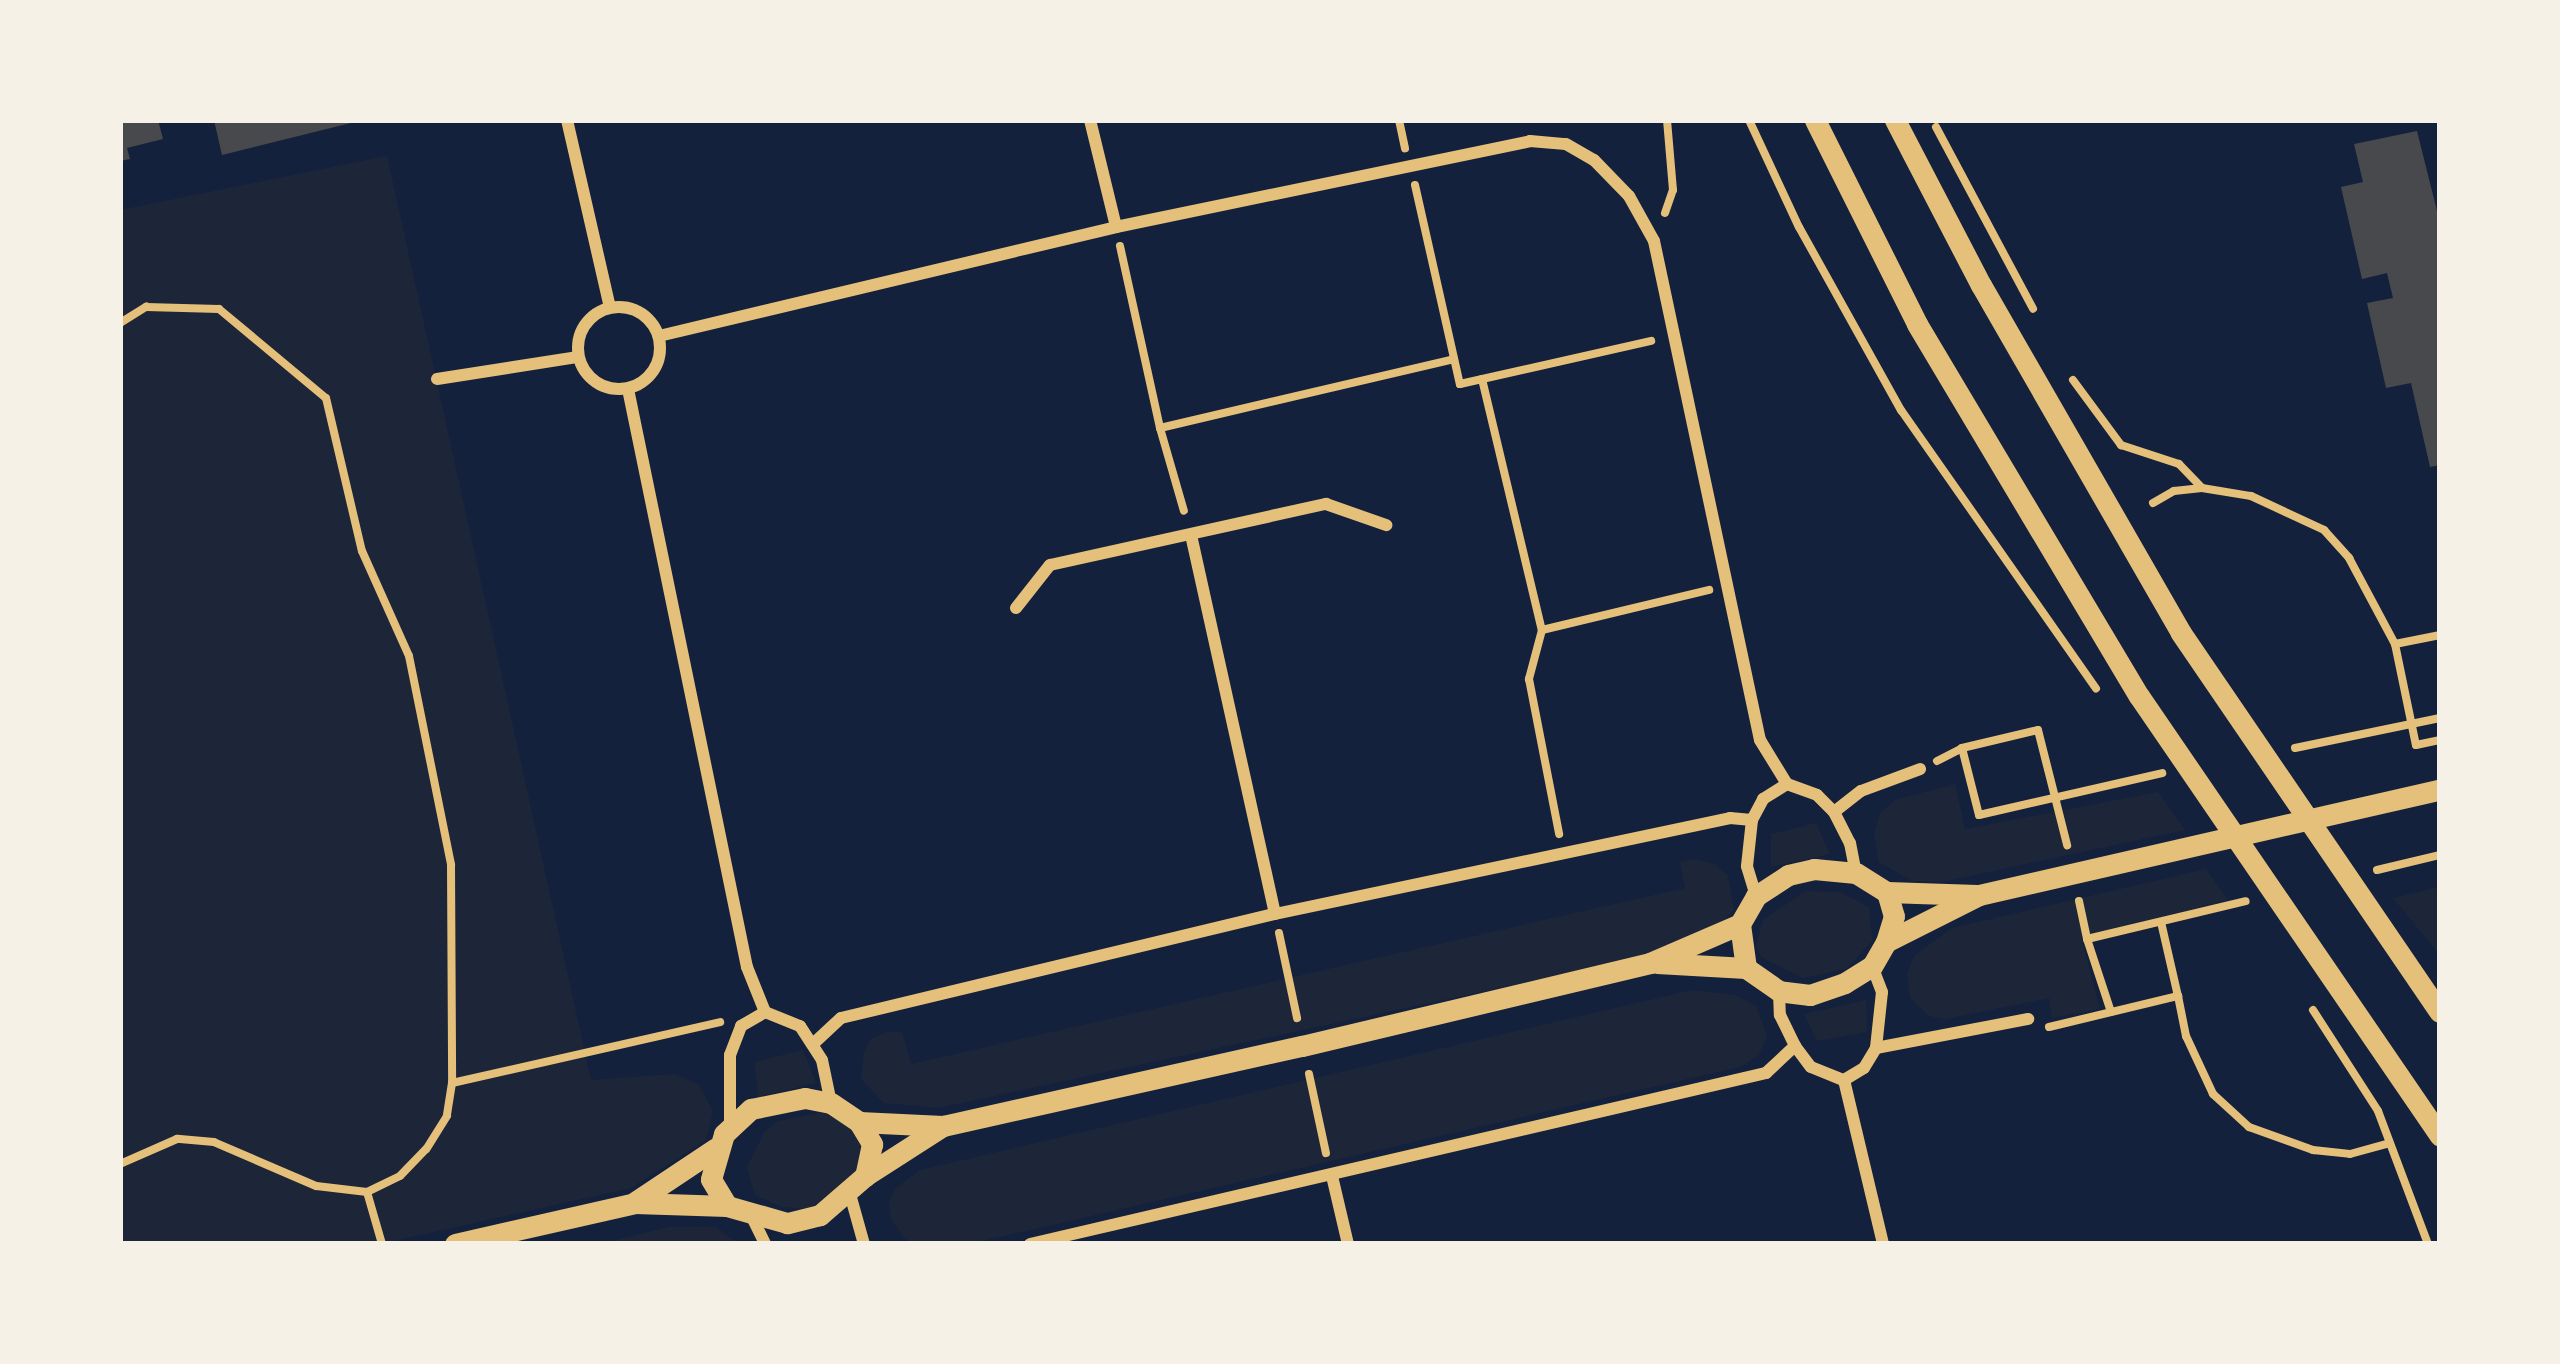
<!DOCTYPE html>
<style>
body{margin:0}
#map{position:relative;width:2560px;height:1364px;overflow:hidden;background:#14213d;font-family:"DejaVu Sans",sans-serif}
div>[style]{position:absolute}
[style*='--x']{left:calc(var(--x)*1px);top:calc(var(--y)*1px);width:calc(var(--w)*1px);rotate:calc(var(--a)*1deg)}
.green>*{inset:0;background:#1d2539}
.building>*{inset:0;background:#48494c}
.path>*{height:8px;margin:-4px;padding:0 4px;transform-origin:4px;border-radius:4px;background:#e5c07b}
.minor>*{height:12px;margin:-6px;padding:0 6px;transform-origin:6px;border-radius:6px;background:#e5c07b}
.minor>.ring{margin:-6px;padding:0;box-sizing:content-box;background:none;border:12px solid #e5c07b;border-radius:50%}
.tertiary>*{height:21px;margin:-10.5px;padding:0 10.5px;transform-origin:10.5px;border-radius:10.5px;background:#e5c07b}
span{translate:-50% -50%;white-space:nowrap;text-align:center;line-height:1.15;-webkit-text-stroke:12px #f6f1e7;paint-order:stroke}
.frame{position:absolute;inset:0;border:123px solid #f6f1e7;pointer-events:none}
</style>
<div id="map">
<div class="green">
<i style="clip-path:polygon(387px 156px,591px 1080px,674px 1074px,699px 1085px,713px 1111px,706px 1140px,631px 1188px,380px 1244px,120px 1244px,120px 210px)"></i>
<i style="clip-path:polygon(1955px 784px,1965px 829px,2158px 792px,2185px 830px,1941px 882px,1912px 881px,1879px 862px,1874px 834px,1880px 813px,1895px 800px)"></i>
<i style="clip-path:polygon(1816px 823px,1830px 854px,1771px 867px,1771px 834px)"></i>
<i style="clip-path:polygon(1694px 859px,1715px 864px,1728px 876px,1734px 910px,1723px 921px,1644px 957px,938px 1108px,884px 1103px,861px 1079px,864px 1052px,871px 1039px,886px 1032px,902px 1032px,911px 1064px,1685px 888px,1680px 862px)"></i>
<i style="clip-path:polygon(2206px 869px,2228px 900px,2081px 937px,2100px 1009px,2052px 1018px,2049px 998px,1945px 1019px,1929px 1016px,1910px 998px,1907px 974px,1914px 956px,1952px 928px)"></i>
<i style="clip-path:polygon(2440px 887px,2440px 955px,2393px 898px)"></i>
<i style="clip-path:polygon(1805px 891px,1840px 892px,1869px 907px,1872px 941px,1846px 969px,1803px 978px,1761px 957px,1756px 946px,1763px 920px)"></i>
<i style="clip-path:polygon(1692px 990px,1735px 995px,1756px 1006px,1767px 1036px,1759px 1055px,1740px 1067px,969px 1244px,917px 1244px,905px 1239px,891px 1219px,889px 1201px,896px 1188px,920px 1170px)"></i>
<i style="clip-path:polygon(1866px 1000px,1867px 1032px,1817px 1041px,1804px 1014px)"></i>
<i style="clip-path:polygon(803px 1050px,816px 1083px,758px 1097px,755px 1062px)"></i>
<i style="clip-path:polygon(825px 1112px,865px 1136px,864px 1170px,810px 1209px,782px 1207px,755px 1195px,747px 1167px,765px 1131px,778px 1121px)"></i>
<i style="clip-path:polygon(669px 1227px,716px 1227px,739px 1244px,599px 1244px)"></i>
</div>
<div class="building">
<i style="clip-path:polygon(120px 120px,158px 120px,163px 139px,127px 148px,130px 159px,120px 161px)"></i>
<i style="clip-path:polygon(214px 120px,355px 120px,355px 122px,222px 155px)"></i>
<i style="clip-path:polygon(2417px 131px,2440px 223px,2440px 465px,2430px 467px,2411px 383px,2386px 388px,2367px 303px,2393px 298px,2387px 273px,2362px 279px,2341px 187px,2363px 182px,2354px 144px)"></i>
</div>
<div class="path">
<i style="--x:1399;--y:120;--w:29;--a:78"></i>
<i style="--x:1749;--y:120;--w:118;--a:65"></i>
<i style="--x:1799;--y:227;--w:210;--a:60.9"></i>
<i style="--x:1901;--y:410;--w:340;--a:55"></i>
<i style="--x:1936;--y:127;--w:206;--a:61.9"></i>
<i style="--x:1415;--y:185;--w:204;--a:77.3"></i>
<i style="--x:1460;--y:384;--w:196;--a:-12.7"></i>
<i style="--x:1665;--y:213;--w:24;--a:-71"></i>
<i style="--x:1673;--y:190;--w:70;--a:-94.9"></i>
<i style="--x:1120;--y:246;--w:186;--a:77.6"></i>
<i style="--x:1160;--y:428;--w:86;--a:73.9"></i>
<i style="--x:120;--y:323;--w:31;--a:-32"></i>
<i style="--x:146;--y:307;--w:73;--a:1.6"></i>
<i style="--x:219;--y:309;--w:139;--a:39.8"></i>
<i style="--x:326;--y:398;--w:157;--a:76.8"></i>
<i style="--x:362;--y:551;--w:115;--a:65.9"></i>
<i style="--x:409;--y:656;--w:213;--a:78.6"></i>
<i style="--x:451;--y:865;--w:218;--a:89.7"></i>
<i style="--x:452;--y:1083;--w:33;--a:99"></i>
<i style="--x:447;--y:1116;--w:39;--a:122"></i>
<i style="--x:426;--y:1149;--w:37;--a:134"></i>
<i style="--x:400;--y:1176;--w:37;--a:154"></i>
<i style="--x:367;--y:1192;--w:51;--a:-173.3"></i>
<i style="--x:316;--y:1186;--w:111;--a:-156.7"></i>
<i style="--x:214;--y:1142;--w:37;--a:-175"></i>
<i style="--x:177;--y:1139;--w:62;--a:156.3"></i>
<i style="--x:1482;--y:379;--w:258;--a:76.6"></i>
<i style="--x:1542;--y:630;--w:172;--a:-13.5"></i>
<i style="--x:2073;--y:380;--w:81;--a:53.6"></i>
<i style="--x:2121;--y:445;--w:61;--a:18.1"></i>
<i style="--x:2179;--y:464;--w:33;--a:46"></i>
<i style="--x:1160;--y:428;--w:302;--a:-13.2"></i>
<i style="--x:2153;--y:503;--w:24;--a:-30"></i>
<i style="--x:2174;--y:491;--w:28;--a:-6"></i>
<i style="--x:2202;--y:488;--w:50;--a:9.3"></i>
<i style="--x:2251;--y:496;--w:81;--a:25"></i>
<i style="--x:2324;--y:530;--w:38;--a:48"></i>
<i style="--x:2349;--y:558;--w:98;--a:61.9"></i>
<i style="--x:2395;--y:644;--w:103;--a:78.3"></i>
<i style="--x:2416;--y:745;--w:25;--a:-12"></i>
<i style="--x:1542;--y:630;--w:51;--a:104.9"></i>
<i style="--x:1529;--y:679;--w:158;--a:79"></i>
<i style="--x:2395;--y:644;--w:46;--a:-11.3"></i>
<i style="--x:1962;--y:748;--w:78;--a:-13.3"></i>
<i style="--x:2038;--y:730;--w:119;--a:75.8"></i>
<i style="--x:2295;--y:748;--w:148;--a:-11.7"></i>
<i style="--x:1937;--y:761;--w:28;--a:-27"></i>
<i style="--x:1962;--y:748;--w:69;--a:75.8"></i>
<i style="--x:1979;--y:815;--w:188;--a:-12.9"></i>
<i style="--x:2377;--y:870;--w:65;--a:-13.4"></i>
<i style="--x:2079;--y:901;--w:39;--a:78"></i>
<i style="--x:2161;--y:922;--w:76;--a:77.1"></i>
<i style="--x:1279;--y:933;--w:87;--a:78"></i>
<i style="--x:2313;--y:1010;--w:120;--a:57.2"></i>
<i style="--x:2378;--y:1111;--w:142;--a:69.4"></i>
<i style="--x:2111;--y:1012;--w:77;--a:-108.2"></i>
<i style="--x:2087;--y:939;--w:163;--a:-13.4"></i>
<i style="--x:2049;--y:1027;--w:133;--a:-13.5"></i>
<i style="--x:2178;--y:996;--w:41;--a:78.7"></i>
<i style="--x:2186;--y:1036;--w:64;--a:65"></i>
<i style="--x:2213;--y:1094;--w:49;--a:42.5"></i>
<i style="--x:2249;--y:1127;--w:68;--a:19.8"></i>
<i style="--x:2313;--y:1150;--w:37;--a:6"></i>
<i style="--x:2350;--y:1154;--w:41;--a:-15.4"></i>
<i style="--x:1309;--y:1074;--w:81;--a:77.9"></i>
<i style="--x:452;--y:1083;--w:275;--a:-12.8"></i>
<i style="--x:367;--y:1192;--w:54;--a:73.9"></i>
</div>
<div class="minor">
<i style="--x:567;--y:120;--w:192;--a:77.1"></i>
<i style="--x:1090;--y:120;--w:110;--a:76.3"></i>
<i class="ring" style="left:578px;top:307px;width:70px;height:70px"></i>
<i style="--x:659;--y:336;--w:470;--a:-13.4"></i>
<i style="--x:1116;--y:227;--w:423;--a:-11.7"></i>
<i style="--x:1530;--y:141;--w:36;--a:5"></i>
<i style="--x:1566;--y:144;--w:32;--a:30"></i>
<i style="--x:1594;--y:160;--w:50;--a:45.8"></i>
<i style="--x:1629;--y:196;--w:51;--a:60.9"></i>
<i style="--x:1654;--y:241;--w:510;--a:78.01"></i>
<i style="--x:1760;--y:740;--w:52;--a:58.5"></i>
<i style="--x:437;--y:379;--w:143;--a:-8.9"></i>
<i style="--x:628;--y:389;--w:590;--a:78.37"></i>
<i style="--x:747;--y:967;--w:48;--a:68.2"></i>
<i style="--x:1191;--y:535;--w:388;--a:77.5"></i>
<i style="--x:1016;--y:608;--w:55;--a:-51.7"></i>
<i style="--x:1050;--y:565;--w:283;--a:-12.5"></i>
<i style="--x:1326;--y:504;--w:64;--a:19.3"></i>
<i style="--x:1834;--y:812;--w:34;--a:-38"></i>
<i style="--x:1861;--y:791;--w:63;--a:-20.4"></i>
<i style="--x:1756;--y:896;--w:31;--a:-107"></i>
<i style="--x:1747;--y:866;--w:46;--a:-83.8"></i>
<i style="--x:1752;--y:820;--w:24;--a:-62"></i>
<i style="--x:1763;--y:799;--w:28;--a:-32"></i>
<i style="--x:1787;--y:784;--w:32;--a:20"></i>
<i style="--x:1817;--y:795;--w:24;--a:45"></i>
<i style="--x:1834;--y:812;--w:35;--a:63"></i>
<i style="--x:1850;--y:843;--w:31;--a:79"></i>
<i style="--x:1779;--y:991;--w:24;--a:88"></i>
<i style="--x:1780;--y:1015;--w:34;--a:64"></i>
<i style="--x:1795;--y:1046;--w:26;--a:53"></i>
<i style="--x:1811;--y:1067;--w:35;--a:22"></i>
<i style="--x:1844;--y:1080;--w:23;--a:-31"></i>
<i style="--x:1864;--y:1068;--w:23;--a:-59"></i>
<i style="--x:1876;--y:1048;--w:56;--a:-83.9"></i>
<i style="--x:1882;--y:992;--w:28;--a:-111"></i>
<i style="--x:813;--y:1044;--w:38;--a:-43"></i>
<i style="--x:841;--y:1018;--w:446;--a:-13.5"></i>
<i style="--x:1275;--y:914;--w:465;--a:-11.9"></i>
<i style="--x:1730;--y:818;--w:22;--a:5"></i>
<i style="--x:1876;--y:1048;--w:155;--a:-10.8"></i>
<i style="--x:1844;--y:1080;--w:169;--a:76.6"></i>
<i style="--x:730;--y:1125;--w:70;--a:-90"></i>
<i style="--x:730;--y:1055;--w:31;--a:-69"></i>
<i style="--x:741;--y:1026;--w:28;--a:-30"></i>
<i style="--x:765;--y:1012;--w:38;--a:22"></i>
<i style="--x:800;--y:1026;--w:40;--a:57.1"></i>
<i style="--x:822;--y:1060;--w:44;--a:78.2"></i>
<i style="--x:1332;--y:1176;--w:70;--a:76.8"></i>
<i style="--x:850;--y:1194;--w:52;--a:74.4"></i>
<i style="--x:752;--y:1217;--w:30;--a:64"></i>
<i style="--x:1030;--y:1244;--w:756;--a:-13.08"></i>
<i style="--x:1766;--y:1073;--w:40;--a:-43"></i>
</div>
<div class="tertiary">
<i style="--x:1815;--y:120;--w:228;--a:63.4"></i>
<i style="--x:1917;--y:324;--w:433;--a:59.2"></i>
<i style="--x:2139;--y:696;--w:533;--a:55.62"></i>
<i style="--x:1895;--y:120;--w:186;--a:62.5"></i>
<i style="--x:1981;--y:285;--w:401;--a:60.1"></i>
<i style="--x:2181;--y:633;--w:459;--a:55.7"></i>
<i style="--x:1814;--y:869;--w:42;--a:5.4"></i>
<i style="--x:1856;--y:873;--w:36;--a:32"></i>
<i style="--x:1887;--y:892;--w:25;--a:74"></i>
<i style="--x:1894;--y:916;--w:27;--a:107"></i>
<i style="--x:1886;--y:942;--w:28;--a:120"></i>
<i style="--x:1872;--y:966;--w:32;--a:148"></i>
<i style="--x:1845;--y:983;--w:37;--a:161"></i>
<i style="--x:1810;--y:995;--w:31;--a:-173"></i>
<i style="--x:1779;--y:991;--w:40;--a:-145.1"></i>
<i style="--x:1746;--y:968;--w:44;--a:-97.8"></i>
<i style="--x:1740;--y:924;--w:32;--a:-60"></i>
<i style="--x:1756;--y:896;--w:38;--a:-33"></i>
<i style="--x:1788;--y:875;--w:27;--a:-13"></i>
<i style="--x:1887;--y:892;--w:90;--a:1.9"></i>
<i style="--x:1886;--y:942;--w:104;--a:-26.8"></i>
<i style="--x:1979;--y:895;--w:473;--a:-12.9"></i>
<i style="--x:1657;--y:963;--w:89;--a:3.2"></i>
<i style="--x:805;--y:1098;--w:26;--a:11"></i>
<i style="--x:831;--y:1103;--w:34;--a:34"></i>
<i style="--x:859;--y:1122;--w:26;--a:59"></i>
<i style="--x:872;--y:1144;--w:33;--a:102"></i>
<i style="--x:865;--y:1176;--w:60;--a:139.1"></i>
<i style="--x:820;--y:1215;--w:34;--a:166"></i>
<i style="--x:787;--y:1223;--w:62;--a:-164.2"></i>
<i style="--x:727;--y:1206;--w:31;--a:-121"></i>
<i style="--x:711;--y:1179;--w:47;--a:-73.9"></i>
<i style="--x:724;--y:1134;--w:37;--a:-43"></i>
<i style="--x:751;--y:1109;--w:55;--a:-11.5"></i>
<i style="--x:859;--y:1122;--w:84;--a:2.7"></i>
<i style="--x:943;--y:1126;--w:368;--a:-12.6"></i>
<i style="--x:1302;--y:1046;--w:358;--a:-13.4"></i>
<i style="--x:1650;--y:963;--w:98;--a:-23.4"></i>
<i style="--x:865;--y:1176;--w:93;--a:-32.7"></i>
<i style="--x:635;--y:1202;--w:97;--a:-33.7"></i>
<i style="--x:455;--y:1244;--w:185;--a:-12.8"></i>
<i style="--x:635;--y:1203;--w:92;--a:1.9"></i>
</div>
<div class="frame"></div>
</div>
